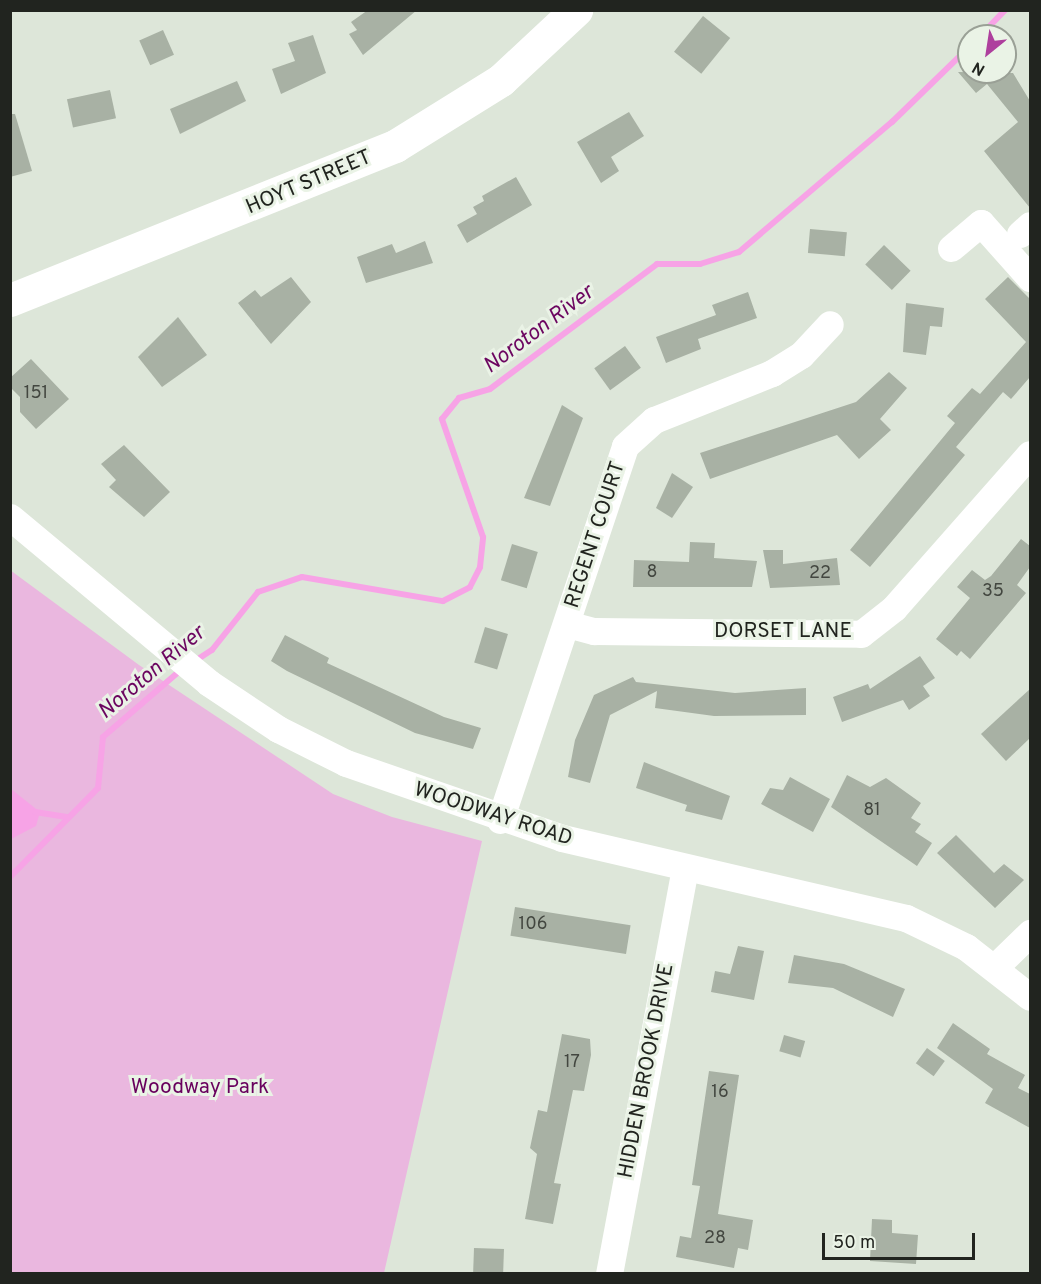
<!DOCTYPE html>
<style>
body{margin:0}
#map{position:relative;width:1041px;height:1284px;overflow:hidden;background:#dde6d9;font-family:Overpass,sans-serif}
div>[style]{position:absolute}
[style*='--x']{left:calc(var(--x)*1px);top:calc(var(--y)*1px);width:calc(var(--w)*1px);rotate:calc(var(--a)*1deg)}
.green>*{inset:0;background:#eab7df}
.water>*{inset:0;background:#f7a3e6}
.stream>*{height:6px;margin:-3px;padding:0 3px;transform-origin:3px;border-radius:3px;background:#f7a3e6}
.building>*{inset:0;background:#a8b1a4;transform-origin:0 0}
.minor>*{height:27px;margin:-13.5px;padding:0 13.5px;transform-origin:13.5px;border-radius:13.5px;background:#fff}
.major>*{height:33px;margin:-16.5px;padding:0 16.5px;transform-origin:16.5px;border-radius:16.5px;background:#fff}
span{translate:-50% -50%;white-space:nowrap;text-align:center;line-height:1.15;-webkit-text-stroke:6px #eaf3e6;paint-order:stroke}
.number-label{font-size:18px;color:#434740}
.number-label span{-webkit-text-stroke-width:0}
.street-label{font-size:21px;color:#21241f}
.park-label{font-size:21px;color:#68005d}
.water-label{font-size:22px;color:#6c0660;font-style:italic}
.frame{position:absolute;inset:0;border:12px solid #21241f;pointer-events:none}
.north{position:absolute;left:957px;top:24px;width:60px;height:60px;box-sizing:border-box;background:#eaf3e6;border:2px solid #9aa096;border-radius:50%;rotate:210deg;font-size:16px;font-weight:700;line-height:24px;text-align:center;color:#21241f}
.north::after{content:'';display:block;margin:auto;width:21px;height:27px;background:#ae3f9d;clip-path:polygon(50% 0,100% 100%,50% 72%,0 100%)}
.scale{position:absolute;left:822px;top:1233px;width:153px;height:27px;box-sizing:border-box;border:3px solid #21241f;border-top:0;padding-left:8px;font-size:18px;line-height:21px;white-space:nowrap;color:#21241f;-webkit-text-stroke:4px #eaf3e6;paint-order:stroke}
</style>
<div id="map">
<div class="green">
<i style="clip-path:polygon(10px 570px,139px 665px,333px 794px,392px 817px,482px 841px,384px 1273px,11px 1273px)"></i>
</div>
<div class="water">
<i style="clip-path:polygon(11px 789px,40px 812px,36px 826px,11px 839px)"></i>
</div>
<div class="stream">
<i style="--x:980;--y:36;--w:36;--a:-46"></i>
<i style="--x:195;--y:661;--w:20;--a:-33"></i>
<i style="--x:212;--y:650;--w:74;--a:-51.6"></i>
<i style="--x:258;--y:592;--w:46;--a:-18.8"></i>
<i style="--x:302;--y:577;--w:143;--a:9.7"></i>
<i style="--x:443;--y:601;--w:30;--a:-27"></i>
<i style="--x:470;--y:587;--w:22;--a:-63"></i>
<i style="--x:480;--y:567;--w:30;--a:-84"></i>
<i style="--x:483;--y:537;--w:125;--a:-109.2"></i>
<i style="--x:442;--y:419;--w:27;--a:-51"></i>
<i style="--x:459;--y:398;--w:32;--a:-16"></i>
<i style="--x:490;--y:389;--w:209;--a:-36.8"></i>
<i style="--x:657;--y:264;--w:43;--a:0"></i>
<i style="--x:700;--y:264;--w:41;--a:-17.1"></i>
<i style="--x:739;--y:252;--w:201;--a:-40.4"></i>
<i style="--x:892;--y:122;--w:107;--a:-44.2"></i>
<i style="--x:35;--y:812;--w:32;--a:9"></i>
<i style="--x:10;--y:877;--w:125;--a:-45.3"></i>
<i style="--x:98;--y:788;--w:51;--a:-84.4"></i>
<i style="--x:103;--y:737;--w:103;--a:-40.7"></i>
</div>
<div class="building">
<i style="clip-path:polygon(368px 10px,417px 10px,363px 55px,349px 34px,357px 30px,351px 22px)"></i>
<i style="left:703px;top:16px;width:35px;height:46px;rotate:39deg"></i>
<i style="left:163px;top:30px;width:27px;height:26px;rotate:66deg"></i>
<i style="clip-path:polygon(313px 35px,326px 73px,281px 94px,272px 69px,295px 61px,288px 43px)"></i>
<i style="clip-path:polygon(958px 72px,1013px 73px,1030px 101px,1030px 208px,984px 151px,1018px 122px,987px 84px,976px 93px)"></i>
<i style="clip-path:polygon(237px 81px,246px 101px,180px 134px,170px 109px)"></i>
<i style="left:110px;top:90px;width:29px;height:44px;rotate:78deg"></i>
<i style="clip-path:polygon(629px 112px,644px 136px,611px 157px,619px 171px,601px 183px,577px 142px)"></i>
<i style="clip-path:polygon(10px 114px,15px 114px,32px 171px,10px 177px)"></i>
<i style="clip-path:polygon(516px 177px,532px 205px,467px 243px,457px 225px,477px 214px,473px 207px,484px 201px,482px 196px)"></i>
<i style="left:810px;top:229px;width:37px;height:24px;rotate:5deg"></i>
<i style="clip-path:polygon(425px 241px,433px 263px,366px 283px,357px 257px,392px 244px,396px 253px)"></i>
<i style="left:884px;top:245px;width:37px;height:27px;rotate:44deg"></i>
<i style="clip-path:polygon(291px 277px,311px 302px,271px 344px,238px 303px,255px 290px,261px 297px)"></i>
<i style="clip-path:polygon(1008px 277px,1030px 299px,1030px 377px,1011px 399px,1003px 392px,956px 447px,965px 455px,870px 567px,850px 550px,955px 423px,947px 416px,972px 388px,980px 394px,1026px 342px,985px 299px)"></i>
<i style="clip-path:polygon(748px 292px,757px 318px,698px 339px,701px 349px,666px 363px,656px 337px,716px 315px,712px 305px)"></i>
<i style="clip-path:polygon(906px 303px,944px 308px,942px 327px,930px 326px,926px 355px,903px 352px)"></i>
<i style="clip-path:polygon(178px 317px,207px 355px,162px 387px,138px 357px)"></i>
<i style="left:625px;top:346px;width:27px;height:38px;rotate:54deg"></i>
<i style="clip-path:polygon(31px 359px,69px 399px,36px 429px,20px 412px,20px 397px,10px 387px,10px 378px)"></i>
<i style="clip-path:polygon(889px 372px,907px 388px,880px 419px,891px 430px,859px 459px,837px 435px,710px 479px,700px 453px,856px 402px)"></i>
<i style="clip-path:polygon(562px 405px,583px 418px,550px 506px,524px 498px)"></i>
<i style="clip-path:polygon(124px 445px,170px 492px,144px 517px,109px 487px,116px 480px,101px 464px)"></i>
<i style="clip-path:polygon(672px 473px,693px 487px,672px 518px,656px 508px)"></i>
<i style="clip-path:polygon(1021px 539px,1030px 546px,1030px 567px,1017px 585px,1026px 593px,970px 659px,961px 651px,957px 656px,936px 639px,970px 598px,957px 587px,972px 570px,985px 580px,991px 576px)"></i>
<i style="clip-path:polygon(690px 542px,715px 543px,714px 558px,757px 561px,752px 587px,633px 587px,634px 560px,689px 562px)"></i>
<i style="left:512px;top:544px;width:27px;height:38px;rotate:17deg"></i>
<i style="clip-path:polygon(763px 550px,783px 550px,783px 564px,837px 558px,840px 585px,770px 588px)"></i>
<i style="left:485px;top:627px;width:24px;height:37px;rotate:17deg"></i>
<i style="clip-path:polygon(285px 635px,329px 658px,327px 663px,444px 717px,481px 728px,473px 749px,415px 733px,287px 671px,271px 661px)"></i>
<i style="clip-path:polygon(920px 656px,935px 678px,923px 686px,930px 696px,909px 710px,903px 700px,842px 722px,833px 697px,868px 684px,870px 689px)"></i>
<i style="clip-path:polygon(633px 677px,636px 682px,735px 693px,806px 688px,806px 715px,714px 716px,655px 708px,657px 691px,610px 715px,590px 783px,568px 777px,575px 740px,594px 695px)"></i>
<i style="clip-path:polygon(1030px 689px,1030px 738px,1006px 761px,981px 734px)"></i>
<i style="clip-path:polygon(644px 762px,730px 796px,722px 820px,685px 811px,687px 805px,636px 788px)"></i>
<i style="clip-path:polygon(847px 775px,870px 787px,886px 778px,921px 803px,911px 818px,921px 824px,915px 832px,932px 843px,917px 866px,831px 807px)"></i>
<i style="clip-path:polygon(790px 777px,830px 799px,813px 832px,761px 804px,770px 788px,783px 790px)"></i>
<i style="clip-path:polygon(956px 835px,994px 873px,1004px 864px,1024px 880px,995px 908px,937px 853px)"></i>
<i style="left:515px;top:907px;width:117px;height:29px;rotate:9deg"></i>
<i style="clip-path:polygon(738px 946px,764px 951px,754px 1000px,711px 992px,715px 971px,730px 974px)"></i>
<i style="clip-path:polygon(794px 955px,844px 964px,905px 989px,893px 1017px,833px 988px,788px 983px)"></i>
<i style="clip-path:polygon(953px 1023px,990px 1049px,987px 1054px,1025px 1075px,1018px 1088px,1030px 1094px,1030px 1128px,985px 1103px,993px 1089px,937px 1048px)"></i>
<i style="clip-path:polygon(562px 1034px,590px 1039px,591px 1055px,584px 1091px,573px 1090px,554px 1183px,561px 1184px,553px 1224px,525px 1219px,537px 1154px,530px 1148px,538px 1110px,547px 1112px)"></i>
<i style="left:784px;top:1035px;width:22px;height:17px;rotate:16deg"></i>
<i style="left:927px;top:1048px;width:22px;height:19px;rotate:36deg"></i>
<i style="clip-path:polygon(709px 1071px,739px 1075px,718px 1214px,753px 1220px,748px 1250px,738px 1248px,734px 1268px,676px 1257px,680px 1236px,691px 1238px,700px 1186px,692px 1185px)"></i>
<i style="clip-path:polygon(872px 1219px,892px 1220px,892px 1233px,918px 1235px,916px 1264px,870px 1261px)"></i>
<i style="left:474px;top:1248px;width:30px;height:26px;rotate:2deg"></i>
</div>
<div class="minor">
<i style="--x:1020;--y:234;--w:13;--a:-42"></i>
<i style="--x:951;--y:248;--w:39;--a:-40"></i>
<i style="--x:981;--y:223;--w:74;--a:48.3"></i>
<i style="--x:10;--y:517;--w:259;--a:39.8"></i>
<i style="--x:209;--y:683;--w:83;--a:33.7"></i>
<i style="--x:278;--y:729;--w:76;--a:26.6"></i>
<i style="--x:346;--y:763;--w:229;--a:19.1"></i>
<i style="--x:562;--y:838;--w:353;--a:13.1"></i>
<i style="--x:906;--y:918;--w:67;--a:25.8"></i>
<i style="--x:966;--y:947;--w:81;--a:38"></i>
<i style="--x:567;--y:624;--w:28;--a:15"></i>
<i style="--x:594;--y:631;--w:267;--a:0.6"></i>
<i style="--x:861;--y:634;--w:42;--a:-38.2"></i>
<i style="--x:894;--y:608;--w:205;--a:-48.6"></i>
<i style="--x:500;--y:820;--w:394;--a:-71.5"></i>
<i style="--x:625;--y:446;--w:39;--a:-42"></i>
<i style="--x:654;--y:420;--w:127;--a:-21.7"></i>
<i style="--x:772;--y:373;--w:34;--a:-32"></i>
<i style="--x:801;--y:355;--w:42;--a:-46.9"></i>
<i style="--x:995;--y:967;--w:49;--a:-44.2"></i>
<i style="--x:609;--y:1274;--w:412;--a:-79.4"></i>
</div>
<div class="major">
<i style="--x:10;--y:300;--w:415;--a:-21.8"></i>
<i style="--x:395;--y:146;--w:125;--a:-31.9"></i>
<i style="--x:501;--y:80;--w:103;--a:-43"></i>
</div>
<div class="number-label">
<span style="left:36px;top:394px">151</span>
<span style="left:652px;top:573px">8</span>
<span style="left:820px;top:574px">22</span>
<span style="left:993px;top:592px">35</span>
<span style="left:872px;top:811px">81</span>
<span style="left:533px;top:925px">106</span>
<span style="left:572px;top:1063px">17</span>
<span style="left:720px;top:1093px">16</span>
<span style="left:715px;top:1239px">28</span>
</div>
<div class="street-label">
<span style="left:309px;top:183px;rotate:-23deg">HOYT STREET</span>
<span style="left:596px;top:535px;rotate:-72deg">REGENT COURT</span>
<span style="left:783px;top:632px">DORSET LANE</span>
<span style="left:493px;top:815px;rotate:18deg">WOODWAY ROAD</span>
<span style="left:647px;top:1071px;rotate:-79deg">HIDDEN BROOK DRIVE</span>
</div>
<div class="park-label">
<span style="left:200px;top:1088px">Woodway Park</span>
</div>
<div class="water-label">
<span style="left:539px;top:330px;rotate:-37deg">Noroton River</span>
<span style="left:152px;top:673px;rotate:-40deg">Noroton River</span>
</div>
<div class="frame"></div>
<div class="north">N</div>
<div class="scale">50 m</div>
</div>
